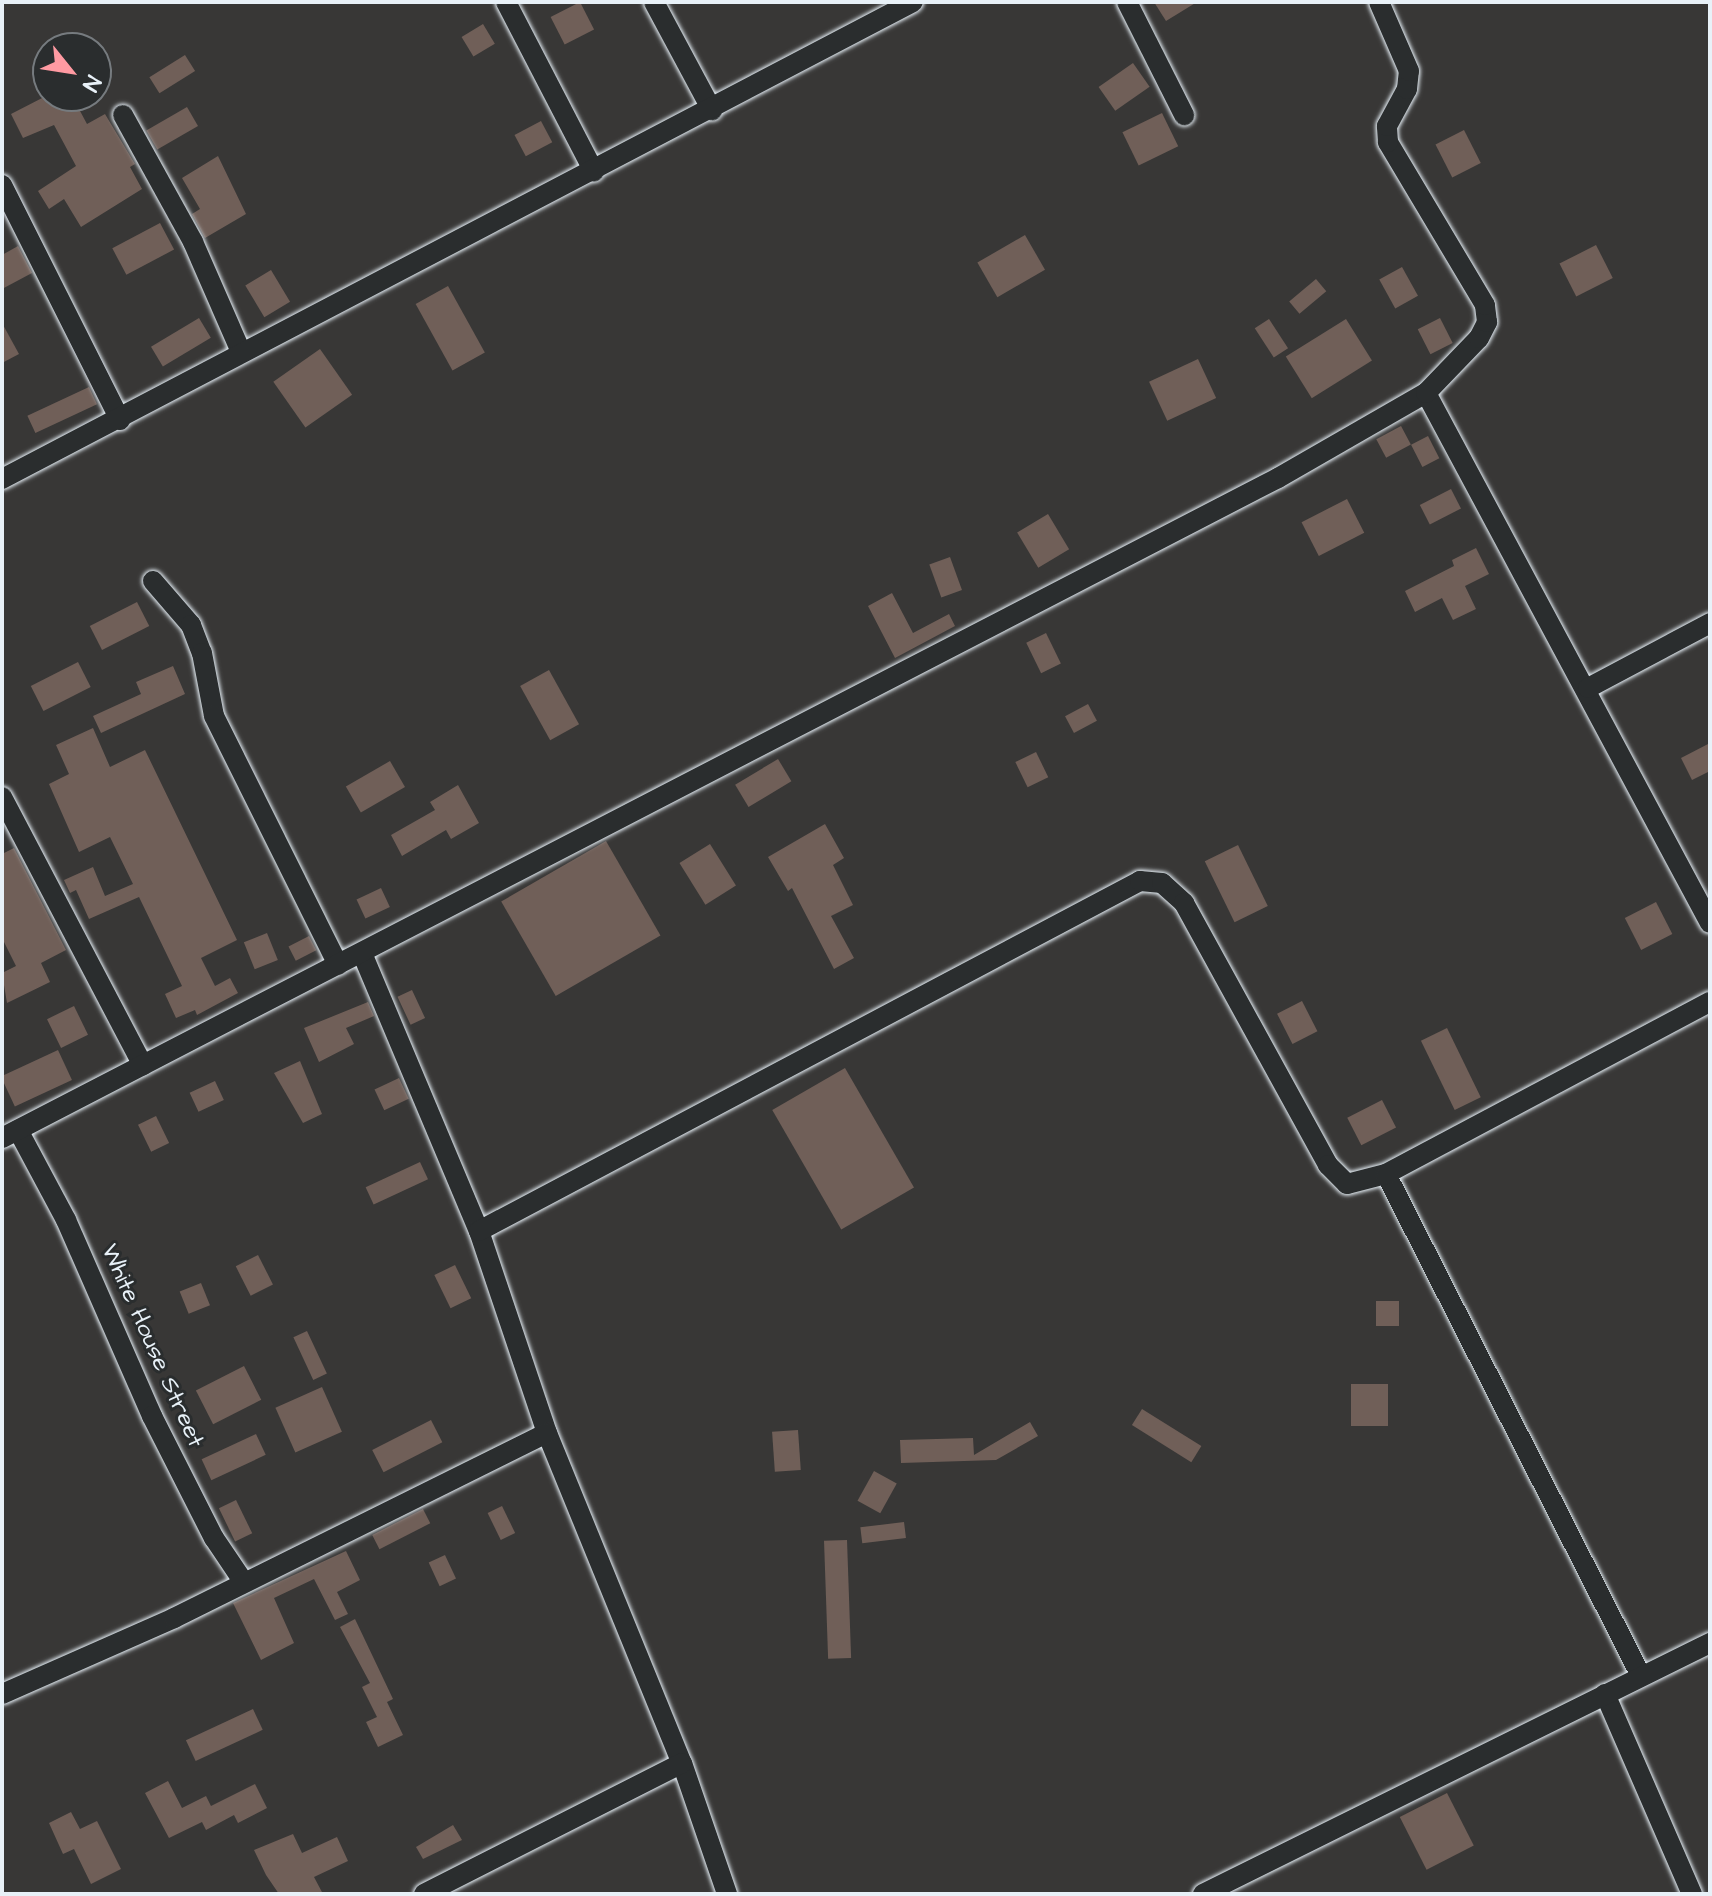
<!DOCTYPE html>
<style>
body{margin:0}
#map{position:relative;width:1712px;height:1896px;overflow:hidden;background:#383736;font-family:"Architects Daughter",sans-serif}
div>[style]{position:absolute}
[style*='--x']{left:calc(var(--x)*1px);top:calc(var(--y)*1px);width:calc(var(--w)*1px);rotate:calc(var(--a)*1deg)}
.building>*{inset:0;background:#705f58;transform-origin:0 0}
.roads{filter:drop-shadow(0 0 2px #e8f1f8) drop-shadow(0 0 2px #e8f1f8)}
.street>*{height:20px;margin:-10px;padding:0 10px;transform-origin:10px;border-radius:10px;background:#2a2d2e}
span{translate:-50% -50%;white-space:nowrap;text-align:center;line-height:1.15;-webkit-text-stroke:6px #2a2d2e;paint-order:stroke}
.street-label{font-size:24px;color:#e8f1f8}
.frame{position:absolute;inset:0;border:4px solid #e8f1f8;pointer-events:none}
.north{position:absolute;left:32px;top:32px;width:80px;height:80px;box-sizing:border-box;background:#2a2d2e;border:2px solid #767b7f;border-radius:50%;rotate:120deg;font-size:22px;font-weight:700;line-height:32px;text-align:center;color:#e8f1f8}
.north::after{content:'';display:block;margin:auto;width:28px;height:36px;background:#ff9aa2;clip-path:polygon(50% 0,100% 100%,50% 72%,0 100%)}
</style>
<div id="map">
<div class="building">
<i style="left:580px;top:2px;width:31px;height:33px;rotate:63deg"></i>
<i style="clip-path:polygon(1154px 2px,1197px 2px,1166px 21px)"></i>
<i style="left:483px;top:24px;width:23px;height:25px;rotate:59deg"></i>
<i style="left:185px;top:55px;width:19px;height:42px;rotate:58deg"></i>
<i style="left:1133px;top:63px;width:29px;height:42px;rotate:55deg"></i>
<i style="clip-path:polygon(46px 96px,72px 96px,87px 124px,105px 114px,135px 164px,130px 167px,142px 189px,81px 227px,64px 199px,49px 209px,38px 191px,76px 166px,54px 125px,23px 138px,11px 114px)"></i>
<i style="left:187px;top:107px;width:22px;height:47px;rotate:60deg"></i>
<i style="left:1162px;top:113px;width:37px;height:44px;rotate:64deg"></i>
<i style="left:541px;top:121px;width:24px;height:30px;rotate:62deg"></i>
<i style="left:1464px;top:130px;width:37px;height:32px;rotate:63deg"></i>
<i style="clip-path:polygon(218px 156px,246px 214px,205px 238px,192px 214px,200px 209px,182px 178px)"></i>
<i style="left:160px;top:223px;width:30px;height:54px;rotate:62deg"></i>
<i style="left:1025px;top:235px;width:40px;height:55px;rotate:60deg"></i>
<i style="left:1596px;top:245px;width:37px;height:41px;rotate:63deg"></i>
<i style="clip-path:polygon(18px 246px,32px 273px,2px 289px,2px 255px)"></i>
<i style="left:1402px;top:267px;width:33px;height:26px;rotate:61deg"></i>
<i style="left:271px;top:270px;width:37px;height:30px;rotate:59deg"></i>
<i style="left:1316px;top:279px;width:16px;height:35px;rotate:50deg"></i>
<i style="left:448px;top:286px;width:76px;height:37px;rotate:61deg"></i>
<i style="left:199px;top:318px;width:23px;height:56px;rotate:59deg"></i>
<i style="left:1440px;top:318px;width:28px;height:25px;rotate:63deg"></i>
<i style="left:1269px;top:319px;width:35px;height:17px;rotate:57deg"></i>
<i style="left:1346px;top:319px;width:49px;height:71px;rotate:58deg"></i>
<i style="clip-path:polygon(2px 323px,19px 354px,2px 363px)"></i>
<i style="left:320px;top:349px;width:56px;height:57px;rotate:55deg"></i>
<i style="left:1198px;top:359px;width:43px;height:54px;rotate:65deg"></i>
<i style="left:89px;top:387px;width:19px;height:68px;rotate:65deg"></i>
<i style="left:1401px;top:426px;width:21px;height:28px;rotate:62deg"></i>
<i style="left:1428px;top:436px;width:25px;height:19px;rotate:63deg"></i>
<i style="left:1451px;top:489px;width:22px;height:35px;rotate:63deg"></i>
<i style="left:1347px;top:499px;width:38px;height:51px;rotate:63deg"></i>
<i style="left:1048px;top:514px;width:41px;height:36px;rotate:59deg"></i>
<i style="clip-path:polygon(1476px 548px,1489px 574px,1465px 586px,1476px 609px,1453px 620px,1442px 598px,1415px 612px,1405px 591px,1454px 566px,1452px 560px)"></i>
<i style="left:950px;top:557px;width:35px;height:22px;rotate:70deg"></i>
<i style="clip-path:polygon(892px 593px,913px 633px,949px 614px,955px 626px,895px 658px,868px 606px)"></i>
<i style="left:137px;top:602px;width:27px;height:53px;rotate:63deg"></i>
<i style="left:1046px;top:633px;width:34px;height:22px;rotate:64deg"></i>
<i style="left:78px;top:662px;width:28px;height:53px;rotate:63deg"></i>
<i style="clip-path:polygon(173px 666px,185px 694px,101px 733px,93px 716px,141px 694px,136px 682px)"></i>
<i style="left:549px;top:670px;width:62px;height:33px;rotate:61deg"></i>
<i style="left:1088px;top:704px;width:19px;height:26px;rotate:62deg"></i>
<i style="clip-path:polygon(93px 728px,110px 767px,145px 750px,237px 940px,201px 958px,215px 986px,230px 978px,238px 993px,197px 1015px,195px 1010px,176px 1018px,165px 994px,182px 986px,139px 897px,89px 919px,76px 890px,70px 893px,64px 880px,93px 867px,105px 896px,133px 884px,110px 837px,79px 852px,49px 784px,69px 774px,56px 745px)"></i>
<i style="clip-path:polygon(1710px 743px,1710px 771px,1692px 780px,1681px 758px)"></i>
<i style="left:1036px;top:752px;width:28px;height:23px;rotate:64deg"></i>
<i style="left:778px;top:759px;width:26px;height:50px;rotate:59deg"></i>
<i style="left:390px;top:761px;width:30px;height:51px;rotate:60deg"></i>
<i style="clip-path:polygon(458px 785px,479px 823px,451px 839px,446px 830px,402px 856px,391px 835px,435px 810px,430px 802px)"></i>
<i style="clip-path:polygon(825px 824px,844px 858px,833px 865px,853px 905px,831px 916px,854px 958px,834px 969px,792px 888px,788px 891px,768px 857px)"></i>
<i style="left:606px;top:841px;width:109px;height:121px;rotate:60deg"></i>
<i style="left:710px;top:844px;width:49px;height:36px;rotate:58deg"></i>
<i style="left:1238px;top:845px;width:68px;height:37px;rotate:64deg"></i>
<i style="clip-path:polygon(14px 848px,66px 950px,41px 963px,50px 982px,7px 1003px,2px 973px,16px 966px,2px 938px,2px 854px)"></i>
<i style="left:381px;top:888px;width:21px;height:27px;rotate:65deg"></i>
<i style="left:1656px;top:902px;width:36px;height:35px;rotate:63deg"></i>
<i style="left:267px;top:933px;width:29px;height:25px;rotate:68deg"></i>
<i style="left:309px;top:936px;width:16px;height:23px;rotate:63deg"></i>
<i style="left:412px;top:990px;width:31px;height:16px;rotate:65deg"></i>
<i style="left:1302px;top:1001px;width:34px;height:28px;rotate:63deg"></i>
<i style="clip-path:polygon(368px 1002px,374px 1016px,346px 1028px,354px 1044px,319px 1062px,304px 1028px)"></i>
<i style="left:74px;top:1006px;width:32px;height:30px;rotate:64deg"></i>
<i style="left:1447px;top:1028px;width:77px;height:29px;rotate:64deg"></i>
<i style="left:58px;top:1050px;width:33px;height:63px;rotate:65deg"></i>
<i style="clip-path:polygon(300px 1061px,322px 1114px,303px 1123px,274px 1073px)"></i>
<i style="left:845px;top:1068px;width:138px;height:84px;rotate:60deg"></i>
<i style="left:399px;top:1078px;width:23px;height:27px;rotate:65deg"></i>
<i style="left:215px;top:1081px;width:21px;height:28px;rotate:65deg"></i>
<i style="left:1382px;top:1100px;width:31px;height:39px;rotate:63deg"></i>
<i style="left:156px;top:1116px;width:30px;height:20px;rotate:64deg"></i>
<i style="left:420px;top:1162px;width:19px;height:60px;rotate:65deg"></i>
<i style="left:258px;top:1255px;width:33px;height:25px;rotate:63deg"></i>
<i style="left:455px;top:1265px;width:37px;height:23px;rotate:64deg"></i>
<i style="left:201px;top:1283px;width:24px;height:23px;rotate:68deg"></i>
<i style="left:1399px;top:1301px;width:25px;height:23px;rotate:90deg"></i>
<i style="left:307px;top:1331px;width:47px;height:15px;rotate:65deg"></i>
<i style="left:244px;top:1366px;width:38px;height:54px;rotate:63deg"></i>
<i style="left:1351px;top:1384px;width:37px;height:42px"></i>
<i style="left:322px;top:1387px;width:49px;height:51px;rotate:66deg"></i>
<i style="left:1142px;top:1409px;width:70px;height:19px;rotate:32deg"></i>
<i style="left:431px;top:1420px;width:25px;height:66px;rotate:63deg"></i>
<i style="clip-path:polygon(1030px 1422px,1038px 1436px,996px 1460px,901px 1463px,900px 1440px,973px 1438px,974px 1455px)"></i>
<i style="left:798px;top:1430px;width:40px;height:26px;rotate:86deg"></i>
<i style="left:256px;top:1434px;width:23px;height:60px;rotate:65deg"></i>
<i style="left:874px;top:1471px;width:26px;height:34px;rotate:29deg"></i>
<i style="left:236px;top:1500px;width:37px;height:19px;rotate:64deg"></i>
<i style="left:502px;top:1506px;width:30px;height:16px;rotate:64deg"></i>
<i style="left:423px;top:1509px;width:16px;height:57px;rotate:63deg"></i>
<i style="left:904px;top:1522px;width:16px;height:44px;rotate:83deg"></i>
<i style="left:847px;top:1540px;width:118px;height:23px;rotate:88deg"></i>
<i style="clip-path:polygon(346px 1551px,360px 1580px,337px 1592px,348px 1614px,335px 1620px,314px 1579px,274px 1598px,294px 1643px,261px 1660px,233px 1603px)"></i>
<i style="left:445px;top:1555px;width:26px;height:18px;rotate:65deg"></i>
<i style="clip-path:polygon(355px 1619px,393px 1699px,387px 1702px,403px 1735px,378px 1747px,366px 1722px,377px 1717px,362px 1687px,370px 1683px,340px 1627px)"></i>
<i style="left:253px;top:1709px;width:23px;height:74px;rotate:65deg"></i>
<i style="clip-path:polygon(168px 1781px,182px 1808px,206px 1796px,211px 1806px,255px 1784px,267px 1808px,238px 1823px,234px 1815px,206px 1830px,202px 1822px,169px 1838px,145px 1793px)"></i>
<i style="left:1447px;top:1793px;width:59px;height:53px;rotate:63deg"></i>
<i style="clip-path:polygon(71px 1812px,80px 1829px,97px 1821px,121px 1869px,91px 1884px,74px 1849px,63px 1854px,49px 1823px)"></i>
<i style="clip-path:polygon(453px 1825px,462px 1840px,423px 1859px,416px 1847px)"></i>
<i style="clip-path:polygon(293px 1834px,302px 1853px,337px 1837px,348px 1861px,314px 1877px,323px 1894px,279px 1894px,266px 1875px,254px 1850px)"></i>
</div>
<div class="roads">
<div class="street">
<i style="--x:506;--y:2;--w:191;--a:62.6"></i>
<i style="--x:654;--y:2;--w:123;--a:61.8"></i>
<i style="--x:1127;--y:2;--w:127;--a:63.2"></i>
<i style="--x:123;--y:115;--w:145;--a:61.1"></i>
<i style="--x:193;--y:242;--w:120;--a:66.4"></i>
<i style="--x:2;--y:185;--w:263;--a:63.3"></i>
<i style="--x:1426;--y:393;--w:601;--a:61.82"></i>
<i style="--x:2;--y:479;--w:1028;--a:-27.64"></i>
<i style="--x:153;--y:581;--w:58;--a:49.2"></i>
<i style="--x:191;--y:625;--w:30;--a:69"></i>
<i style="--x:202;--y:653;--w:64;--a:79.2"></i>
<i style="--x:214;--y:716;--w:278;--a:63.5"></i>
<i style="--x:1588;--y:688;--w:138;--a:-28"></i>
<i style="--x:2;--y:797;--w:303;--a:62.3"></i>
<i style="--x:362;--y:953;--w:302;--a:67.2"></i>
<i style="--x:479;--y:1231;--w:213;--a:71.4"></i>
<i style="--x:547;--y:1433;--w:357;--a:67.8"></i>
<i style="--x:682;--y:1763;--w:139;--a:71"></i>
<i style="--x:18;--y:1130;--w:102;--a:61.9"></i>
<i style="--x:66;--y:1220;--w:214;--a:66.3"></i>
<i style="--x:152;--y:1416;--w:137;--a:63.1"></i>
<i style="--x:214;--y:1538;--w:52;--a:56"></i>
<i style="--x:2;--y:1138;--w:1437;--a:-27.35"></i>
<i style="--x:1278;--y:478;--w:171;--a:-29.9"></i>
<i style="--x:1426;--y:393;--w:76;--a:-46.1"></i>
<i style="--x:1479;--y:338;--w:18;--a:-63"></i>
<i style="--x:1487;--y:322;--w:17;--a:-97"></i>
<i style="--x:1485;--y:305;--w:190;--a:-120.8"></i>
<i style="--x:1388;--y:142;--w:16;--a:-94"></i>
<i style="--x:1387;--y:126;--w:42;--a:-61.6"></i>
<i style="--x:1407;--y:89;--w:18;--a:-84"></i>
<i style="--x:1409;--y:71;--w:75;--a:-113.5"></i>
<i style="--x:1386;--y:1174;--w:563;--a:63.07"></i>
<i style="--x:479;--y:1231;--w:748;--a:-27.9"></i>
<i style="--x:1140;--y:881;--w:22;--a:5"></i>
<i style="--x:1162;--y:883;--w:30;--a:42"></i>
<i style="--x:1184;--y:903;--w:299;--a:61.2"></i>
<i style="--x:1328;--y:1165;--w:27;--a:45"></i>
<i style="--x:1347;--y:1184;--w:40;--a:-14.4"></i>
<i style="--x:1386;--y:1174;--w:367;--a:-28"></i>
<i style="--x:2;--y:1694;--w:188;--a:-23.8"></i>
<i style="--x:174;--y:1618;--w:416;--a:-26.4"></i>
<i style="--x:1605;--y:1694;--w:218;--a:66.5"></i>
<i style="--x:424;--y:1894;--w:289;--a:-26.9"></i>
<i style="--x:1203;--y:1894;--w:566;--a:-26.34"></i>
</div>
</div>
<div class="street-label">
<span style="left:152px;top:1346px;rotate:66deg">White House Street</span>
</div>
<div class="frame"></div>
<div class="north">N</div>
</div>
